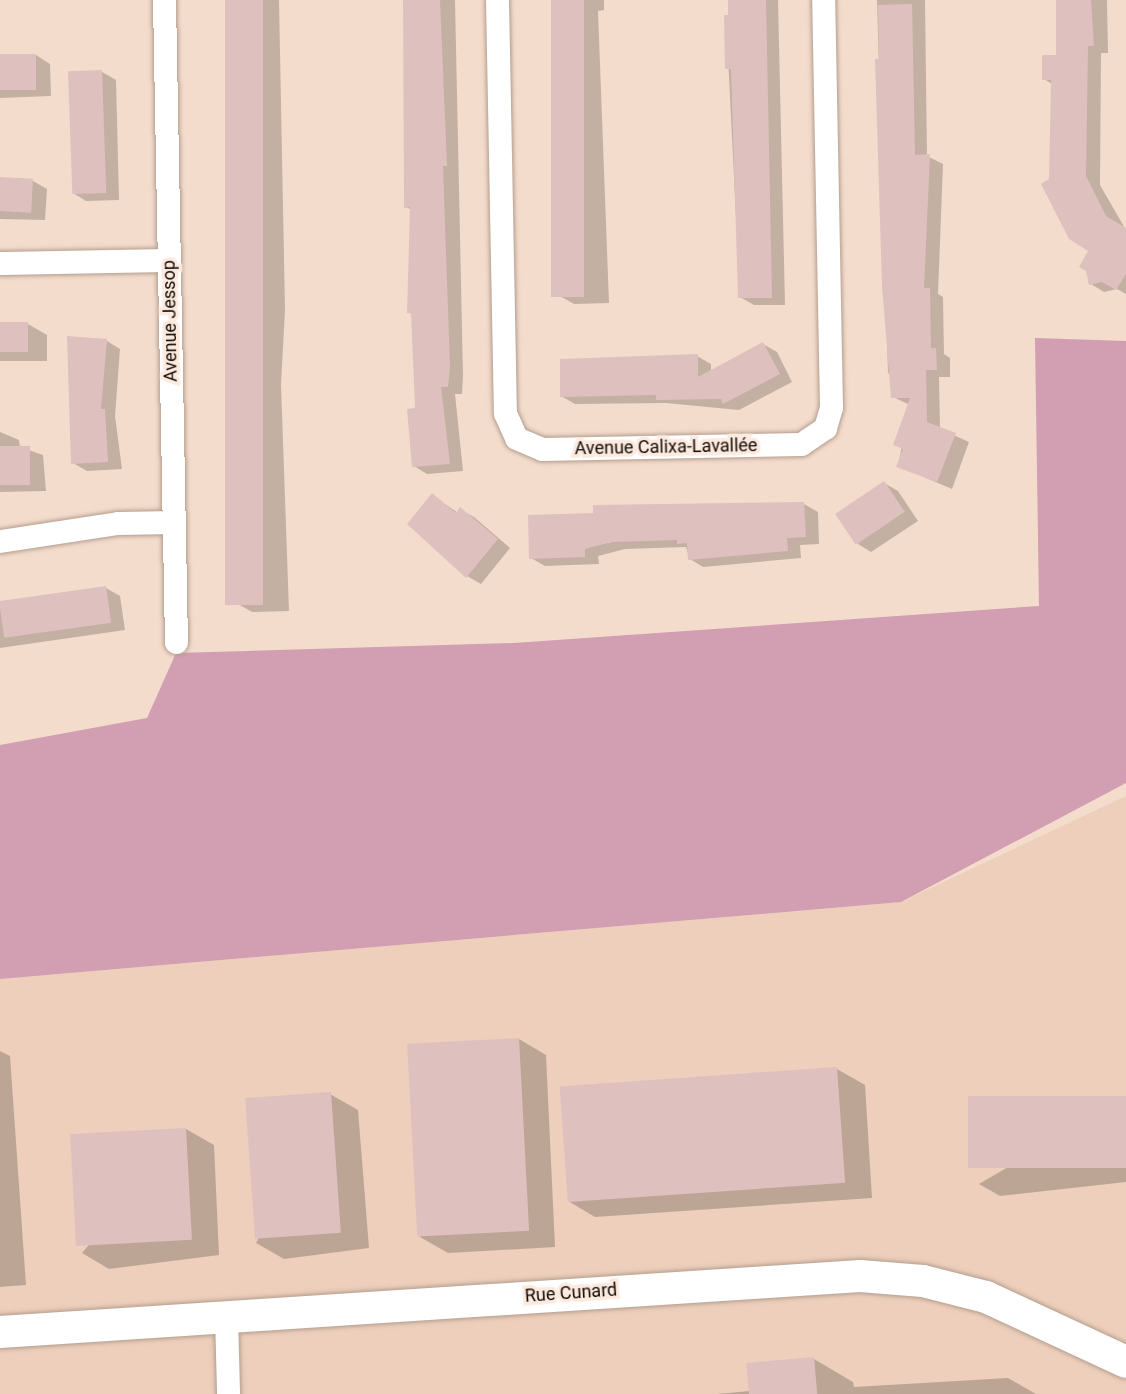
<!DOCTYPE html>
<meta charset="utf-8">
<style>
body{margin:0}
#map{position:relative;width:1126px;height:1394px;overflow:hidden;background:#f4dccc;font-family:Roboto,sans-serif}
div>[style]{position:absolute}
[style*='--x']{left:calc(var(--x)*1px);top:calc(var(--y)*1px);width:calc(var(--w)*1px);rotate:calc(var(--a)*1deg)}
.built>*{inset:0;background:#edcfbb}
.green>*{inset:0;background:#d19eb2}
.shadow>*{inset:0;background:#0003}
.building>*{inset:0;background:#dec1be;transform-origin:0 0}
.roads{filter:drop-shadow(0 0 2px #b39d8e) drop-shadow(0 0 2px #b39d8e)}
.street>*{height:23px;margin:-11.5px;padding:0 11.5px;transform-origin:11.5px;border-radius:11.5px;background:#fff}
.secondary>*{height:32px;margin:-16px;padding:0 16px;transform-origin:16px;border-radius:16px;background:#fff}
span{translate:-50% -50%;white-space:nowrap;text-align:center;line-height:1.15;-webkit-text-stroke:7px #fdeade;paint-order:stroke}
.street-label{font-size:18px;color:#110a05}
</style>
<div id="map">
<div class="built">
<i style="clip-path:polygon(1126px 796px,1126px 1394px,0 1394px,0 979px,901px 902px)"></i>
</div>
<div class="green">
<i style="clip-path:polygon(1035px 338px,1126px 341px,1126px 783px,901px 902px,0 979px,0 745px,147px 718px,176px 653px,514px 643px,1039px 606px)"></i>
</div>
<div class="shadow">
<i style="clip-path:polygon(225px 0,279px 0,285px 310px,281px 385px,289px 611px,252px 612px,238px 604px)"></i>
<i style="clip-path:polygon(404px 0,455px 0,463px 376px,462px 394px,455px 394px,463px 471px,427px 474px,414px 466px,417px 410px,413px 315px,409px 312px,412px 210px,406px 207px)"></i>
<i style="clip-path:polygon(553px 0,604px 0,604px 10px,598px 11px,609px 303px,574px 304px,560px 296px)"></i>
<i style="clip-path:polygon(730px 0,778px 0,785px 305px,754px 305px,740px 297px,726px 17px,730px 17px)"></i>
<i style="clip-path:polygon(877px 0,925px 0,927px 156px,943px 164px,938px 294px,943px 297px,944px 354px,950px 358px,950px 377px,939px 377px,940px 429px,969px 442px,952px 489px,898px 466px,910px 405px,893px 397px,892px 375px,888px 373px)"></i>
<i style="clip-path:polygon(1058px 0,1107px 0,1108px 53px,1101px 53px,1100px 185px,1126px 230px,1126px 294px,1117px 289px,1104px 292px,1091px 284px,1091px 250px,1051px 181px,1052px 84px,1044px 79px,1058px 57px)"></i>
<i style="clip-path:polygon(36px 55px,50px 64px,51px 96px,0 98px,0 56px)"></i>
<i style="clip-path:polygon(102px 72px,116px 80px,119px 200px,86px 201px,73px 193px)"></i>
<i style="clip-path:polygon(0 180px,33px 181px,47px 189px,45px 220px,0 219px)"></i>
<i style="clip-path:polygon(0 324px,28px 324px,47px 335px,47px 361px,0 361px)"></i>
<i style="clip-path:polygon(107px 341px,120px 349px,115px 416px,122px 469px,87px 471px,73px 463px)"></i>
<i style="clip-path:polygon(763px 344px,777px 352px,792px 382px,739px 410px,666px 403px,575px 404px,561px 396px,697px 356px,711px 364px,711px 372px)"></i>
<i style="clip-path:polygon(0 432px,19px 440px,20px 447px,43px 455px,46px 491px,0 492px)"></i>
<i style="clip-path:polygon(884px 483px,898px 491px,918px 521px,871px 552px,858px 544px)"></i>
<i style="clip-path:polygon(432px 495px,458px 513px,460px 510px,474px 517px,510px 548px,481px 584px,467px 576px)"></i>
<i style="clip-path:polygon(804px 504px,818px 512px,819px 544px,800px 545px,801px 558px,703px 567px,690px 559px,686px 547px,625px 549px,598px 556px,599px 564px,545px 566px,531px 558px)"></i>
<i style="clip-path:polygon(106px 588px,120px 596px,125px 630px,0 648px,0 606px)"></i>
<i style="clip-path:polygon(519px 1039px,546px 1055px,555px 1247px,448px 1253px,420px 1237px)"></i>
<i style="clip-path:polygon(0 1051px,10px 1056px,26px 1285px,0 1287px)"></i>
<i style="clip-path:polygon(837px 1069px,865px 1085px,872px 1198px,595px 1217px,568px 1201px)"></i>
<i style="clip-path:polygon(330px 1094px,358px 1110px,369px 1248px,284px 1259px,256px 1243px)"></i>
<i style="clip-path:polygon(1126px 1098px,1126px 1182px,1000px 1196px,979px 1184px)"></i>
<i style="clip-path:polygon(186px 1129px,214px 1145px,219px 1255px,109px 1269px,82px 1253px)"></i>
<i style="clip-path:polygon(814px 1359px,853px 1382px,854px 1387px,1008px 1378px,1036px 1394px,717px 1394px,750px 1391px)"></i>
</div>
<div class="building">
<i style="left:225px;top:0;width:38px;height:605px"></i>
<i style="clip-path:polygon(403px 0,440px 0,447px 166px,443px 166px,450px 367px,448px 387px,441px 387px,450px 464px,412px 467px,407px 409px,415px 408px,411px 313px,407px 313px,410px 207px,404px 208px)"></i>
<i style="left:551px;top:0;width:33px;height:297px"></i>
<i style="clip-path:polygon(728px 0,766px 0,772px 298px,738px 298px,731px 69px,725px 69px,724px 15px,728px 15px)"></i>
<i style="clip-path:polygon(1056px 0,1091px 0,1094px 46px,1088px 46px,1086px 176px,1106px 216px,1126px 228px,1126px 274px,1116px 290px,1102px 282px,1089px 285px,1086px 271px,1079px 267px,1088px 251px,1069px 239px,1041px 184px,1049px 179px,1051px 80px,1042px 80px,1042px 55px,1056px 55px)"></i>
<i style="clip-path:polygon(912px 4px,915px 155px,930px 154px,924px 288px,930px 288px,931px 348px,936px 348px,937px 370px,926px 370px,927px 422px,956px 433px,937px 482px,896px 467px,903px 449px,893px 445px,910px 398px,891px 398px,882px 286px,875px 59px,879px 59px,878px 5px)"></i>
<i style="left:0;top:54px;width:36px;height:36px"></i>
<i style="left:102px;top:70px;width:123px;height:34px;rotate:88deg"></i>
<i style="left:0;top:177px;width:33px;height:34px;rotate:3deg"></i>
<i style="left:0;top:322px;width:28px;height:30px"></i>
<i style="clip-path:polygon(67px 336px,107px 339px,101px 409px,105px 409px,108px 462px,71px 464px)"></i>
<i style="clip-path:polygon(763px 342px,780px 374px,723px 404px,721px 399px,656px 400px,656px 395px,560px 397px,560px 359px,698px 354px,698px 377px)"></i>
<i style="left:0;top:446px;width:30px;height:39px"></i>
<i style="left:884px;top:481px;width:37px;height:59px;rotate:56deg"></i>
<i style="clip-path:polygon(432px 493px,456px 513px,460px 507px,498px 539px,466px 578px,407px 524px)"></i>
<i style="clip-path:polygon(804px 502px,806px 537px,787px 538px,788px 551px,688px 560px,687px 543px,677px 544px,677px 540px,611px 542px,585px 549px,585px 557px,529px 559px,528px 515px,593px 513px,593px 505px)"></i>
<i style="left:106px;top:586px;width:37px;height:108px;rotate:82deg"></i>
<i style="left:519px;top:1038px;width:193px;height:112px;rotate:87deg"></i>
<i style="left:837px;top:1067px;width:116px;height:278px;rotate:86deg"></i>
<i style="left:331px;top:1092px;width:141px;height:86px;rotate:86deg"></i>
<i style="left:1126px;top:1096px;width:72px;height:158px;rotate:90deg"></i>
<i style="left:186px;top:1128px;width:112px;height:116px;rotate:87deg"></i>
<i style="left:814px;top:1357px;width:37px;height:68px;rotate:85deg"></i>
</div>
<div class="roads">
<div class="street">
<i style="--x:164;--y:0;--w:642;--a:88.93"></i>
<i style="--x:497;--y:0;--w:413;--a:88.9"></i>
<i style="--x:505;--y:413;--w:27;--a:66"></i>
<i style="--x:516;--y:438;--w:28;--a:23"></i>
<i style="--x:542;--y:449;--w:259;--a:-1.1"></i>
<i style="--x:801;--y:444;--w:29;--a:-34"></i>
<i style="--x:825;--y:428;--w:22;--a:-74"></i>
<i style="--x:831;--y:407;--w:407;--a:-91.1"></i>
<i style="--x:0;--y:263;--w:169;--a:-1"></i>
<i style="--x:0;--y:541;--w:119;--a:-8.7"></i>
<i style="--x:118;--y:523;--w:56;--a:-1"></i>
<i style="--x:226;--y:1315;--w:79;--a:88.5"></i>
</div>
<div class="secondary">
<i style="--x:0;--y:1332;--w:862;--a:-3.73"></i>
<i style="--x:860;--y:1276;--w:63;--a:4.5"></i>
<i style="--x:923;--y:1281;--w:65;--a:14.3"></i>
<i style="--x:986;--y:1297;--w:154;--a:24.9"></i>
</div>
</div>
<div class="street-label">
<span style="left:170px;top:321px;rotate:-91deg">Avenue Jessop</span>
<span style="left:666px;top:447px;rotate:-1deg">Avenue Calixa-Lavallée</span>
<span style="left:571px;top:1293px;rotate:-4deg">Rue Cunard</span>
</div>
</div>
